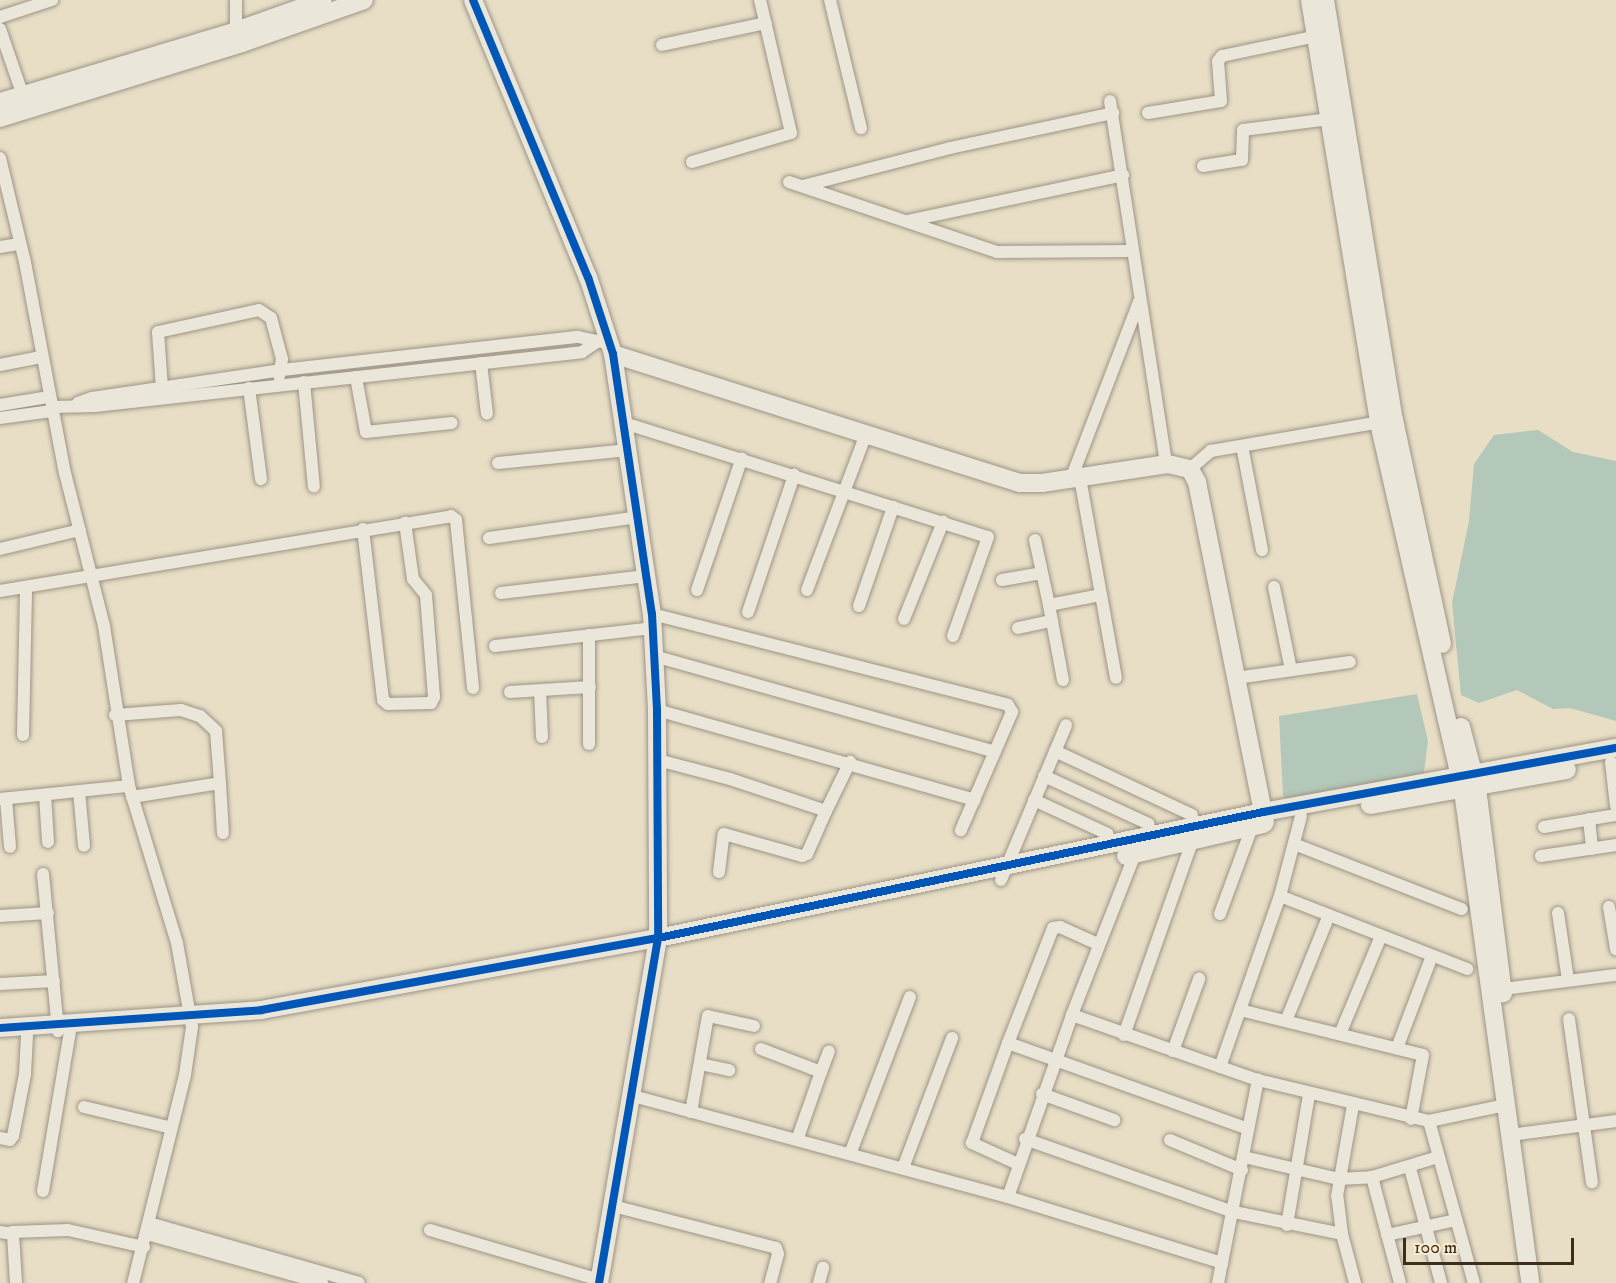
<!DOCTYPE html>
<style>
body{margin:0}
#map{position:relative;width:1616px;height:1283px;overflow:hidden;background:#e8dec6;font-family:"IM FELL DW Pica",serif}
div>[style]{position:absolute}
[style*='--x']{left:calc(var(--x)*1px);top:calc(var(--y)*1px);width:calc(var(--w)*1px);rotate:calc(var(--a)*1deg)}
.water>*{inset:0;background:#b3c8b9}
.roads{filter:drop-shadow(0 0 2px #9c9485) drop-shadow(0 0 2px #9c9485)}
.street>*{height:12px;margin:-6px;padding:0 6px;transform-origin:6px;border-radius:6px;background:#ebe6da}
.secondary>*{height:18px;margin:-9px;padding:0 9px;transform-origin:9px;border-radius:9px;background:#ebe6da}
.cycleway>*{height:8px;margin:-4px;padding:0 4px;transform-origin:4px;border-radius:4px;background:#0057b8}
span{translate:-50% -50%;white-space:nowrap;text-align:center;line-height:1.15;-webkit-text-stroke:4.5px #f8edd2;paint-order:stroke}
.scale{position:absolute;left:1403px;top:1238px;width:171px;height:27px;box-sizing:border-box;border:3px solid #3d2e1b;border-top:0;padding-left:8px;font-size:18px;line-height:21px;white-space:nowrap;color:#3d2e1b;-webkit-text-stroke:4px #f8edd2;paint-order:stroke}
</style>
<div id="map">
<div class="water">
<i style="clip-path:polygon(1538px 430px,1573px 452px,1616px 461px,1616px 721px,1570px 708px,1553px 709px,1517px 690px,1479px 703px,1461px 695px,1452px 603px,1469px 521px,1474px 464px,1494px 435px)"></i>
<i style="clip-path:polygon(1417px 694px,1428px 741px,1423px 780px,1289px 803px,1283px 796px,1279px 716px)"></i>
</div>
<div class="roads">
<div class="street">
<i style="--x:830;--y:0;--w:132;--a:76.4"></i>
<i style="--x:0;--y:17;--w:55;--a:-18.1"></i>
<i style="--x:0;--y:29;--w:68;--a:71"></i>
<i style="--x:236;--y:31;--w:31;--a:-90"></i>
<i style="--x:662;--y:45;--w:106;--a:-11.9"></i>
<i style="--x:1110;--y:101;--w:367;--a:81.2"></i>
<i style="--x:1148;--y:113;--w:74;--a:-9.3"></i>
<i style="--x:1221;--y:101;--w:40;--a:-94.3"></i>
<i style="--x:1218;--y:61;--w:6;--a:-51"></i>
<i style="--x:1222;--y:56;--w:97;--a:-11.9"></i>
<i style="--x:0;--y:158;--w:107;--a:76.5"></i>
<i style="--x:25;--y:262;--w:215;--a:79.3"></i>
<i style="--x:65;--y:473;--w:158;--a:75.7"></i>
<i style="--x:104;--y:626;--w:162;--a:81.1"></i>
<i style="--x:129;--y:786;--w:164;--a:73"></i>
<i style="--x:177;--y:943;--w:85;--a:79.9"></i>
<i style="--x:192;--y:1027;--w:49;--a:98.3"></i>
<i style="--x:185;--y:1075;--w:214;--a:104"></i>
<i style="--x:692;--y:162;--w:103;--a:-16.3"></i>
<i style="--x:791;--y:133;--w:137;--a:-103.1"></i>
<i style="--x:1203;--y:166;--w:39;--a:-9"></i>
<i style="--x:1242;--y:160;--w:30;--a:-88"></i>
<i style="--x:1243;--y:130;--w:95;--a:-7.3"></i>
<i style="--x:789;--y:182;--w:219;--a:18.6"></i>
<i style="--x:997;--y:252;--w:134;--a:-0.4"></i>
<i style="--x:803;--y:186;--w:152;--a:-14.5"></i>
<i style="--x:950;--y:148;--w:167;--a:-12.1"></i>
<i style="--x:907;--y:221;--w:221;--a:-12"></i>
<i style="--x:0;--y:247;--w:20;--a:-9"></i>
<i style="--x:481;--y:363;--w:51;--a:83.3"></i>
<i style="--x:0;--y:365;--w:42;--a:-11"></i>
<i style="--x:356;--y:377;--w:56;--a:79.7"></i>
<i style="--x:366;--y:432;--w:86;--a:-6"></i>
<i style="--x:304;--y:382;--w:105;--a:84.6"></i>
<i style="--x:162;--y:388;--w:56;--a:-94.1"></i>
<i style="--x:158;--y:332;--w:103;--a:-12.3"></i>
<i style="--x:259;--y:310;--w:14;--a:34"></i>
<i style="--x:271;--y:318;--w:42;--a:75"></i>
<i style="--x:282;--y:359;--w:17;--a:100"></i>
<i style="--x:249;--y:388;--w:92;--a:82.5"></i>
<i style="--x:78;--y:403;--w:15;--a:-20"></i>
<i style="--x:92;--y:398;--w:192;--a:-8.4"></i>
<i style="--x:282;--y:370;--w:298;--a:-6.4"></i>
<i style="--x:578;--y:337;--w:24;--a:12"></i>
<i style="--x:0;--y:405;--w:50;--a:-9.3"></i>
<i style="--x:52;--y:407;--w:43;--a:-1.3"></i>
<i style="--x:95;--y:406;--w:490;--a:-6.3"></i>
<i style="--x:582;--y:352;--w:18;--a:-34"></i>
<i style="--x:0;--y:418;--w:52;--a:-7.7"></i>
<i style="--x:624;--y:423;--w:381;--a:17.4"></i>
<i style="--x:988;--y:537;--w:105;--a:109.5"></i>
<i style="--x:1242;--y:446;--w:106;--a:79.1"></i>
<i style="--x:498;--y:463;--w:131;--a:-5.7"></i>
<i style="--x:1190;--y:469;--w:28;--a:-41"></i>
<i style="--x:1211;--y:451;--w:178;--a:-9.7"></i>
<i style="--x:1080;--y:478;--w:203;--a:79.8"></i>
<i style="--x:1071;--y:479;--w:190;--a:-69"></i>
<i style="--x:363;--y:529;--w:172;--a:83.3"></i>
<i style="--x:383;--y:700;--w:6;--a:39"></i>
<i style="--x:388;--y:704;--w:43;--a:-1.3"></i>
<i style="--x:431;--y:703;--w:7;--a:-63"></i>
<i style="--x:434;--y:697;--w:102;--a:-94.5"></i>
<i style="--x:426;--y:595;--w:21;--a:-129"></i>
<i style="--x:413;--y:579;--w:57;--a:-98.1"></i>
<i style="--x:489;--y:538;--w:150;--a:-8"></i>
<i style="--x:1035;--y:540;--w:66;--a:77.8"></i>
<i style="--x:0;--y:549;--w:82;--a:-13.4"></i>
<i style="--x:1002;--y:580;--w:40;--a:-10"></i>
<i style="--x:1274;--y:587;--w:85;--a:78.4"></i>
<i style="--x:697;--y:590;--w:139;--a:-71.2"></i>
<i style="--x:807;--y:590;--w:167;--a:-69.3"></i>
<i style="--x:0;--y:591;--w:457;--a:-9.4"></i>
<i style="--x:451;--y:516;--w:6;--a:39"></i>
<i style="--x:456;--y:520;--w:169;--a:84.2"></i>
<i style="--x:501;--y:593;--w:146;--a:-6.7"></i>
<i style="--x:859;--y:606;--w:105;--a:-71"></i>
<i style="--x:748;--y:612;--w:145;--a:-71.4"></i>
<i style="--x:652;--y:614;--w:367;--a:14.3"></i>
<i style="--x:1008;--y:705;--w:8;--a:60"></i>
<i style="--x:1012;--y:712;--w:129;--a:113.4"></i>
<i style="--x:904;--y:619;--w:105;--a:-68.1"></i>
<i style="--x:1018;--y:628;--w:35;--a:-12"></i>
<i style="--x:589;--y:635;--w:109;--a:90"></i>
<i style="--x:495;--y:646;--w:158;--a:-6.5"></i>
<i style="--x:654;--y:656;--w:354;--a:15.7"></i>
<i style="--x:1236;--y:678;--w:115;--a:-8"></i>
<i style="--x:1063;--y:680;--w:76;--a:-100.6"></i>
<i style="--x:1049;--y:605;--w:53;--a:-10.9"></i>
<i style="--x:540;--y:691;--w:46;--a:87.5"></i>
<i style="--x:510;--y:692;--w:80;--a:-3.6"></i>
<i style="--x:657;--y:710;--w:330;--a:15.8"></i>
<i style="--x:115;--y:715;--w:66;--a:-4.3"></i>
<i style="--x:181;--y:710;--w:20;--a:18"></i>
<i style="--x:200;--y:716;--w:22;--a:43"></i>
<i style="--x:216;--y:731;--w:52;--a:85.6"></i>
<i style="--x:23;--y:735;--w:148;--a:-88.8"></i>
<i style="--x:1055;--y:751;--w:151;--a:25"></i>
<i style="--x:658;--y:760;--w:74;--a:14.8"></i>
<i style="--x:730;--y:779;--w:101;--a:18.4"></i>
<i style="--x:826;--y:811;--w:55;--a:-63.9"></i>
<i style="--x:1611;--y:762;--w:44;--a:83.5"></i>
<i style="--x:1044;--y:776;--w:115;--a:24.6"></i>
<i style="--x:79;--y:791;--w:55;--a:84.8"></i>
<i style="--x:45;--y:795;--w:47;--a:86.3"></i>
<i style="--x:132;--y:797;--w:89;--a:-9"></i>
<i style="--x:220;--y:783;--w:50;--a:86.6"></i>
<i style="--x:0;--y:799;--w:130;--a:-5.8"></i>
<i style="--x:6;--y:799;--w:48;--a:85.2"></i>
<i style="--x:1034;--y:800;--w:81;--a:24.7"></i>
<i style="--x:1301;--y:816;--w:83;--a:104.7"></i>
<i style="--x:1280;--y:896;--w:201;--a:21.3"></i>
<i style="--x:1589;--y:819;--w:30;--a:84"></i>
<i style="--x:1544;--y:827;--w:73;--a:-9.5"></i>
<i style="--x:1294;--y:844;--w:180;--a:21.2"></i>
<i style="--x:1135;--y:854;--w:173;--a:111.4"></i>
<i style="--x:1072;--y:1015;--w:197;--a:19.3"></i>
<i style="--x:1541;--y:856;--w:76;--a:-8.3"></i>
<i style="--x:719;--y:872;--w:38;--a:-83"></i>
<i style="--x:724;--y:834;--w:81;--a:15.8"></i>
<i style="--x:802;--y:856;--w:5;--a:-22"></i>
<i style="--x:807;--y:854;--w:47;--a:-66.2"></i>
<i style="--x:43;--y:874;--w:158;--a:84.5"></i>
<i style="--x:1001;--y:880;--w:168;--a:-67.2"></i>
<i style="--x:1609;--y:907;--w:43;--a:80.5"></i>
<i style="--x:1558;--y:913;--w:68;--a:81.5"></i>
<i style="--x:1220;--y:914;--w:93;--a:-69.8"></i>
<i style="--x:0;--y:916;--w:48;--a:-3.6"></i>
<i style="--x:0;--y:984;--w:54;--a:-3.2"></i>
<i style="--x:1503;--y:989;--w:114;--a:-7.1"></i>
<i style="--x:1240;--y:1010;--w:188;--a:13.8"></i>
<i style="--x:1423;--y:1055;--w:65;--a:100.6"></i>
<i style="--x:1569;--y:1019;--w:165;--a:82"></i>
<i style="--x:1286;--y:1021;--w:114;--a:-67.9"></i>
<i style="--x:1340;--y:1034;--w:106;--a:-67.3"></i>
<i style="--x:1124;--y:1035;--w:205;--a:-70.6"></i>
<i style="--x:1008;--y:1043;--w:255;--a:19.7"></i>
<i style="--x:1397;--y:1048;--w:98;--a:-69.2"></i>
<i style="--x:761;--y:1049;--w:64;--a:21"></i>
<i style="--x:821;--y:1072;--w:72;--a:109.4"></i>
<i style="--x:1173;--y:1051;--w:77;--a:-70.1"></i>
<i style="--x:700;--y:1064;--w:30;--a:12"></i>
<i style="--x:1220;--y:1067;--w:181;--a:-70.7"></i>
<i style="--x:821;--y:1072;--w:22;--a:-69"></i>
<i style="--x:1042;--y:1094;--w:77;--a:19.9"></i>
<i style="--x:633;--y:1096;--w:388;--a:15.1"></i>
<i style="--x:1008;--y:1197;--w:224;--a:17.1"></i>
<i style="--x:1222;--y:1263;--w:187;--a:-78.9"></i>
<i style="--x:1258;--y:1080;--w:176;--a:13.5"></i>
<i style="--x:1429;--y:1121;--w:79;--a:-11.7"></i>
<i style="--x:84;--y:1107;--w:90;--a:13.4"></i>
<i style="--x:691;--y:1112;--w:97;--a:-80"></i>
<i style="--x:708;--y:1016;--w:47;--a:12.3"></i>
<i style="--x:1429;--y:1121;--w:168;--a:74.5"></i>
<i style="--x:1510;--y:1135;--w:107;--a:-7.5"></i>
<i style="--x:0;--y:1138;--w:10;--a:11"></i>
<i style="--x:10;--y:1140;--w:5;--a:-53"></i>
<i style="--x:13;--y:1136;--w:63;--a:-79"></i>
<i style="--x:25;--y:1074;--w:38;--a:-87"></i>
<i style="--x:1025;--y:1139;--w:221;--a:19.3"></i>
<i style="--x:1234;--y:1212;--w:110;--a:11.5"></i>
<i style="--x:1342;--y:1234;--w:38;--a:-97"></i>
<i style="--x:1337;--y:1196;--w:92;--a:-80"></i>
<i style="--x:1170;--y:1140;--w:78;--a:22.6"></i>
<i style="--x:850;--y:1154;--w:168;--a:-69.1"></i>
<i style="--x:1244;--y:1157;--w:98;--a:13"></i>
<i style="--x:1339;--y:1179;--w:33;--a:-3"></i>
<i style="--x:1018;--y:1164;--w:51;--a:-155.5"></i>
<i style="--x:972;--y:1143;--w:106;--a:-70.2"></i>
<i style="--x:1008;--y:1043;--w:123;--a:-68.6"></i>
<i style="--x:1053;--y:928;--w:7;--a:-8"></i>
<i style="--x:1060;--y:927;--w:42;--a:24.1"></i>
<i style="--x:903;--y:1168;--w:139;--a:-69.3"></i>
<i style="--x:1410;--y:1168;--w:119;--a:74.9"></i>
<i style="--x:43;--y:1191;--w:161;--a:-80.4"></i>
<i style="--x:1008;--y:1197;--w:193;--a:-70.6"></i>
<i style="--x:613;--y:1206;--w:168;--a:14.4"></i>
<i style="--x:776;--y:1248;--w:6;--a:72"></i>
<i style="--x:778;--y:1254;--w:30;--a:105"></i>
<i style="--x:149;--y:1223;--w:218;--a:15.9"></i>
<i style="--x:1287;--y:1225;--w:132;--a:-80.4"></i>
<i style="--x:430;--y:1230;--w:177;--a:16.4"></i>
<i style="--x:0;--y:1232;--w:13;--a:9"></i>
<i style="--x:13;--y:1234;--w:49;--a:86.5"></i>
<i style="--x:12;--y:1232;--w:56;--a:-2"></i>
<i style="--x:68;--y:1230;--w:78;--a:12.6"></i>
<i style="--x:147;--y:1234;--w:182;--a:15.6"></i>
<i style="--x:1342;--y:1234;--w:51;--a:75.1"></i>
<i style="--x:1387;--y:1235;--w:71;--a:-12.3"></i>
<i style="--x:819;--y:1283;--w:16;--a:-75"></i>
<i style="--x:1218;--y:1283;--w:20;--a:-79"></i>
<i style="--x:1400;--y:1283;--w:110;--a:-104.8"></i>
<i style="--x:1372;--y:1177;--w:69;--a:-16.9"></i>
</div>
<div class="secondary">
<i style="--x:473;--y:0;--w:300;--a:67.5"></i>
<i style="--x:588;--y:277;--w:81;--a:72"></i>
<i style="--x:613;--y:354;--w:263;--a:81.5"></i>
<i style="--x:652;--y:614;--w:96;--a:87"></i>
<i style="--x:657;--y:710;--w:228;--a:89.7"></i>
<i style="--x:658;--y:938;--w:350;--a:99.7"></i>
<i style="--x:1310;--y:0;--w:429;--a:80.7"></i>
<i style="--x:1379;--y:423;--w:377;--a:77.1"></i>
<i style="--x:1463;--y:791;--w:497;--a:82.2"></i>
<i style="--x:1325;--y:0;--w:426;--a:80.7"></i>
<i style="--x:1394;--y:420;--w:229;--a:77.9"></i>
<i style="--x:0;--y:102;--w:246;--a:-16.7"></i>
<i style="--x:236;--y:31;--w:92;--a:-19.6"></i>
<i style="--x:0;--y:118;--w:253;--a:-17.2"></i>
<i style="--x:242;--y:43;--w:129;--a:-19.4"></i>
<i style="--x:613;--y:354;--w:427;--a:17.6"></i>
<i style="--x:1020;--y:483;--w:22;--a:0"></i>
<i style="--x:1042;--y:483;--w:127;--a:-8.6"></i>
<i style="--x:1168;--y:464;--w:23;--a:13"></i>
<i style="--x:1190;--y:469;--w:15;--a:62"></i>
<i style="--x:1197;--y:482;--w:347;--a:78.7"></i>
<i style="--x:1461;--y:727;--w:63;--a:75.3"></i>
<i style="--x:1477;--y:788;--w:207;--a:82.8"></i>
<i style="--x:1370;--y:805;--w:200;--a:-10.1"></i>
<i style="--x:1126;--y:856;--w:141;--a:-13.1"></i>
<i style="--x:0;--y:1028;--w:262;--a:-3.9"></i>
<i style="--x:261;--y:1010;--w:403;--a:-10.3"></i>
<i style="--x:658;--y:938;--w:618;--a:-11.76"></i>
<i style="--x:1263;--y:812;--w:359;--a:-10.3"></i>
</div>
</div>
<div class="cycleway">
<i style="--x:473;--y:0;--w:300;--a:67.5"></i>
<i style="--x:588;--y:277;--w:81;--a:72"></i>
<i style="--x:613;--y:354;--w:263;--a:81.5"></i>
<i style="--x:652;--y:614;--w:96;--a:87"></i>
<i style="--x:657;--y:710;--w:228;--a:89.7"></i>
<i style="--x:658;--y:938;--w:350;--a:99.7"></i>
<i style="--x:0;--y:1028;--w:262;--a:-3.9"></i>
<i style="--x:261;--y:1010;--w:403;--a:-10.3"></i>
<i style="--x:658;--y:938;--w:618;--a:-11.76"></i>
<i style="--x:1263;--y:812;--w:359;--a:-10.3"></i>
</div>
<div class="scale">100 m</div>
</div>
